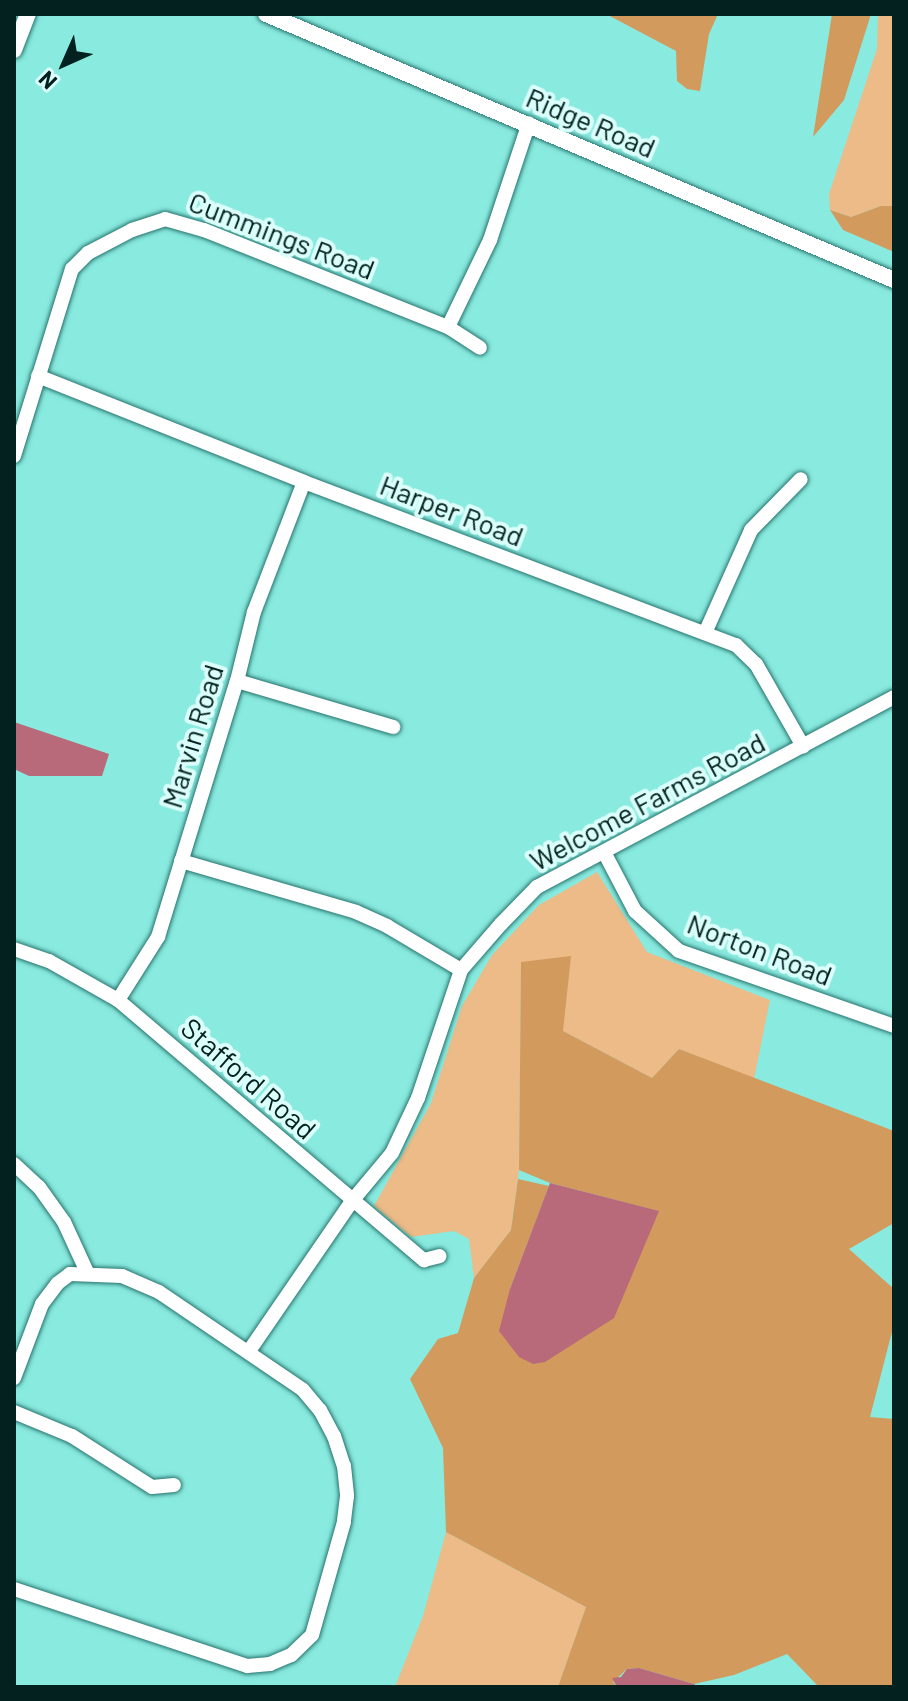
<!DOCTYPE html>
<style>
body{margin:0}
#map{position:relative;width:908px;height:1701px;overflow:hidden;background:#89eadf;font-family:Barlow,sans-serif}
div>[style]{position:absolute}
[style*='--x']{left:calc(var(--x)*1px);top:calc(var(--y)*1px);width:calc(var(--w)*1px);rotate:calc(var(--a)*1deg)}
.green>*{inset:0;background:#ecbb88}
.forest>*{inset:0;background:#d39a5e}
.water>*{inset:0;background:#b8697a}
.roads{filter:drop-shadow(0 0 2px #27746d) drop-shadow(0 0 2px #27746d)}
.minor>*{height:14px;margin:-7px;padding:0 7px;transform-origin:7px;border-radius:7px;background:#fff}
.tertiary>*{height:16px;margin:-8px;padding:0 8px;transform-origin:8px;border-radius:8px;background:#fff}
span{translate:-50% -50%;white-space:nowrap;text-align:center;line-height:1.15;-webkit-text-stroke:8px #dbfffa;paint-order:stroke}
.street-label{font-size:28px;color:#02211f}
.frame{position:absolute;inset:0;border:16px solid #02211f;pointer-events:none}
.north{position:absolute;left:24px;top:24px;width:80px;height:80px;-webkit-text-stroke:6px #dbfffa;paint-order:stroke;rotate:225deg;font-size:22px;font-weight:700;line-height:32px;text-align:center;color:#02211f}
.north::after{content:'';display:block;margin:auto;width:28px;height:36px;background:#02211f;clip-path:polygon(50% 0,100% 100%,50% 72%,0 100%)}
</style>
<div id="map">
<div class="green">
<i style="clip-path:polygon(878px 14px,894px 14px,894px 206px,881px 206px,851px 217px,830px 210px,829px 194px,877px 49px)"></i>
<i style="clip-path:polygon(597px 872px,647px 952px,770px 1000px,754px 1079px,679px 1049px,652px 1078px,563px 1031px,521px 962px,519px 1170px,511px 1230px,474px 1278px,469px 1239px,454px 1231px,411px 1237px,374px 1206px,431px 1103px,462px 1006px,492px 955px,539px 905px)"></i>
<i style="clip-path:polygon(446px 1532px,586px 1607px,558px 1687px,395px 1687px,423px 1616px)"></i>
</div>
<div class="forest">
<i style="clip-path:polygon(606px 14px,718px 14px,709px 34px,700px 91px,687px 89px,677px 81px,676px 51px)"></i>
<i style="clip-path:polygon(832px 14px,871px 14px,844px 100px,813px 137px)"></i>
<i style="clip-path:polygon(881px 206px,894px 206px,894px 252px,843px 230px,830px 210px,851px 217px)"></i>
<i style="clip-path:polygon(571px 956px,563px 1031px,652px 1078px,679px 1049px,894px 1131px,894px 1223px,849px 1249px,894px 1289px,894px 1324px,870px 1417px,894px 1419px,894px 1687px,819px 1687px,787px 1654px,734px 1675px,694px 1684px,639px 1668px,627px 1669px,613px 1682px,617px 1687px,558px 1687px,586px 1607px,446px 1532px,443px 1448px,410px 1379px,438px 1339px,458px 1333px,474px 1278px,511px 1230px,518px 1179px,549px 1186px,510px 1289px,658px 1211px,550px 1183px,519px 1170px,521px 962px)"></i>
</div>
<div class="water">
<i style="clip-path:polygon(14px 722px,109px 754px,102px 776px,29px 776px,14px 769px)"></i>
<i style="clip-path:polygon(550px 1183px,659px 1211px,614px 1318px,545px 1362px,533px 1364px,519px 1357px,499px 1331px,510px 1289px)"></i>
<i style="clip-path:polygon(639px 1668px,694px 1684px,697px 1687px,617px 1687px,612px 1678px,621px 1677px,627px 1669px)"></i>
</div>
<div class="roads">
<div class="minor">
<i style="--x:448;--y:327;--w:97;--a:-64.2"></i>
<i style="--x:490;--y:240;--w:123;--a:-71.6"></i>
<i style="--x:38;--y:376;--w:286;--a:21.7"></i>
<i style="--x:304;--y:482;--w:462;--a:20.7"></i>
<i style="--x:736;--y:645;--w:28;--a:44"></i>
<i style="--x:756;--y:664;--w:95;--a:60.2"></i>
<i style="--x:14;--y:456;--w:196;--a:-72.8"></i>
<i style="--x:72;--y:269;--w:23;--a:-45"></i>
<i style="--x:88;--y:253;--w:50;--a:-27.6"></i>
<i style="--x:132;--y:230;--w:35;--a:-18"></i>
<i style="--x:165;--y:219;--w:41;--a:15.8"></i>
<i style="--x:204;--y:230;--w:263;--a:21.7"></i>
<i style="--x:448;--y:327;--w:38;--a:33"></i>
<i style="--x:705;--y:633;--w:113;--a:-65.9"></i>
<i style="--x:751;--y:530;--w:71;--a:-45.6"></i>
<i style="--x:237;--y:681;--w:163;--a:16.4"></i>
<i style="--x:604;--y:852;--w:67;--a:62.3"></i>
<i style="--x:635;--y:911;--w:59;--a:42.3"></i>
<i style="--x:679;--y:951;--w:228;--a:19.2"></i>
<i style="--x:181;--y:861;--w:182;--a:16.2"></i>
<i style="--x:356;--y:912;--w:34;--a:24"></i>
<i style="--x:387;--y:926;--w:86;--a:30.7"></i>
<i style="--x:14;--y:949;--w:37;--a:19"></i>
<i style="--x:49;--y:961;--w:79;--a:29.5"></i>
<i style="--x:118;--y:1000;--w:402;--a:40.4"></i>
<i style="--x:424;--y:1260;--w:16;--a:-14"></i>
<i style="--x:118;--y:1000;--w:75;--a:-57.6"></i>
<i style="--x:158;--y:937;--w:268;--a:-72.9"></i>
<i style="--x:237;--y:681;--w:71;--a:-76.2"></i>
<i style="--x:254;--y:612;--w:139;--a:-69"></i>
<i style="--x:14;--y:1164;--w:34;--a:43"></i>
<i style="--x:39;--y:1187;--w:43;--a:54.5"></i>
<i style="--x:64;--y:1222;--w:55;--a:65.3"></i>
<i style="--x:249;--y:1351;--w:182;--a:-55.5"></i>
<i style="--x:352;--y:1201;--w:62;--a:-50.2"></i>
<i style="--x:392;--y:1153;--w:61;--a:-64.7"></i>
<i style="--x:418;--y:1098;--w:135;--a:-71.4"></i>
<i style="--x:461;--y:970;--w:61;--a:-49"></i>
<i style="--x:501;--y:924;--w:52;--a:-45.8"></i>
<i style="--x:537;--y:887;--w:404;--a:-28"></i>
<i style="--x:14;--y:1378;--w:79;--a:-69.3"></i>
<i style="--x:42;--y:1304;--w:26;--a:-53"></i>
<i style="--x:58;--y:1283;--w:15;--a:-37"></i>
<i style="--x:70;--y:1274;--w:52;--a:2.2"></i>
<i style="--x:122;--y:1276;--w:40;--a:23.4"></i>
<i style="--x:159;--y:1292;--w:174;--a:34.2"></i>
<i style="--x:303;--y:1390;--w:26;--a:50"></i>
<i style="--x:320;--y:1410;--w:30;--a:62"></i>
<i style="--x:334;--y:1436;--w:32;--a:72"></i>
<i style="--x:344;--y:1466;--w:30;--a:84"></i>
<i style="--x:347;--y:1496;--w:26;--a:97"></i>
<i style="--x:344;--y:1522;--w:117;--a:105.8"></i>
<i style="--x:312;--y:1635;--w:29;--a:136"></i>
<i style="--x:291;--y:1655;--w:23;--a:157"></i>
<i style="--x:270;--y:1664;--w:23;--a:175"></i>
<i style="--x:247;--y:1666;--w:245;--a:-161.7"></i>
<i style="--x:14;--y:1412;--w:63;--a:22.5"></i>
<i style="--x:72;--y:1436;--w:95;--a:32.5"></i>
<i style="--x:152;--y:1487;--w:22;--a:-5"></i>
</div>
<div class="tertiary">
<i style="--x:266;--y:14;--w:682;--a:22.96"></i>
<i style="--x:14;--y:50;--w:39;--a:-69"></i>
</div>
</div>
<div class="street-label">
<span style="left:591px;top:122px;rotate:23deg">Ridge Road</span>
<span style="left:282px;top:235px;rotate:21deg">Cummings Road</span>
<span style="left:452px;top:510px;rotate:21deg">Harper Road</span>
<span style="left:192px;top:736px;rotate:-73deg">Marvin Road</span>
<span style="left:647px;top:801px;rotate:-28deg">Welcome Farms Road</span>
<span style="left:760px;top:949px;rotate:21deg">Norton Road</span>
<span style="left:249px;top:1078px;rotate:41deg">Stafford Road</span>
</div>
<div class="frame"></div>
<div class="north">N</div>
</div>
